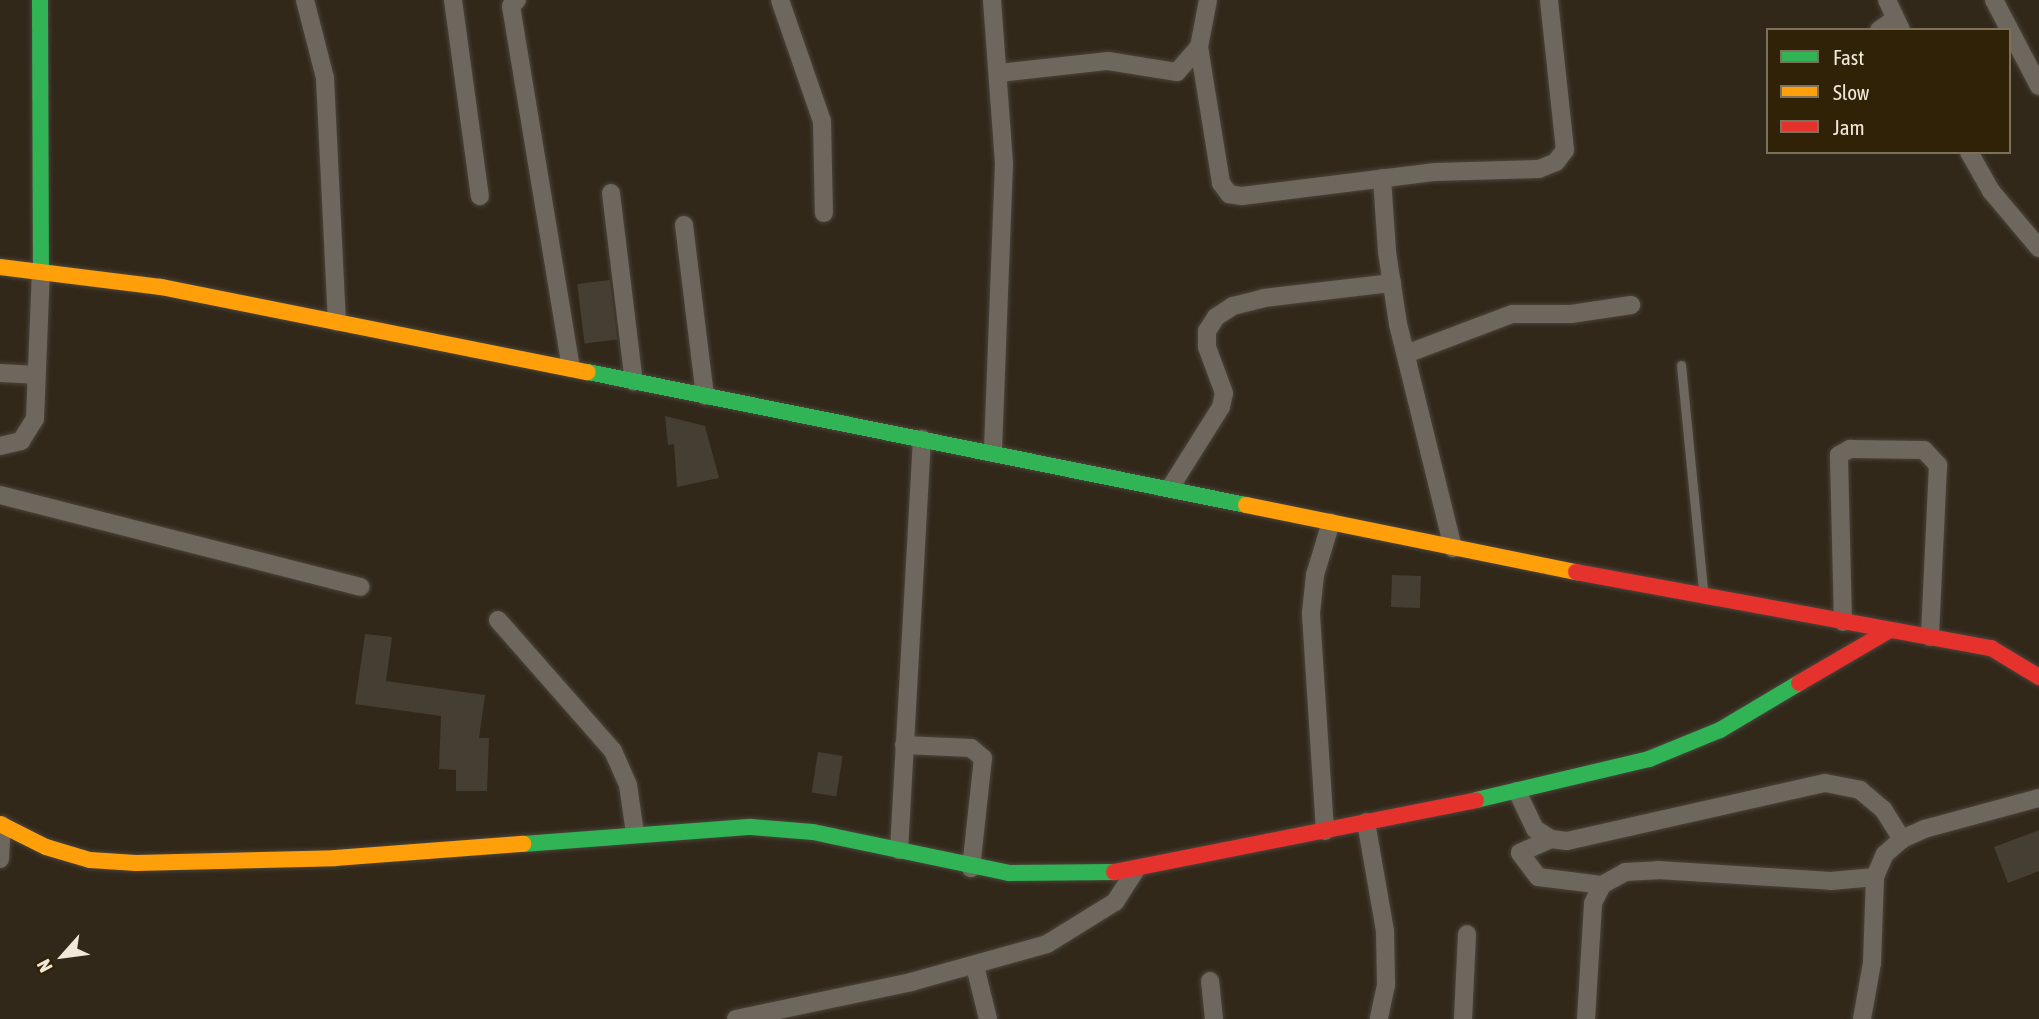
<!DOCTYPE html>
<style>
body{margin:0}
#map{position:relative;width:2039px;height:1019px;overflow:hidden;background:#31281a;font-family:"Asap Condensed",sans-serif}
div>[style]{position:absolute}
[style*='--x']{left:calc(var(--x)*1px);top:calc(var(--y)*1px);width:calc(var(--w)*1px);rotate:calc(var(--a)*1deg)}
.building>*{inset:0;background:#453e33;transform-origin:0 0}
.roads{filter:drop-shadow(0 0 2px #4b443a) drop-shadow(0 0 2px #4b443a)}
.lane>*{height:9px;margin:-4.5px;padding:0 4.5px;transform-origin:4.5px;border-radius:4.5px;background:#6d675d}
.street>*{height:18px;margin:-9px;padding:0 9px;transform-origin:9px;border-radius:9px;background:#6d675d}
.fast>*{height:16px;margin:-8px;padding:0 8px;transform-origin:8px;border-radius:8px;background:#30b455}
.slow>*{height:16px;margin:-8px;padding:0 8px;transform-origin:8px;border-radius:8px;background:#ff9f0a}
.jam>*{height:16px;margin:-8px;padding:0 8px;transform-origin:8px;border-radius:8px;background:#e5322d}
span{translate:-50% -50%;white-space:nowrap;text-align:center;line-height:1.15;-webkit-text-stroke:5px #302207;paint-order:stroke}
.legend{position:absolute;left:1766px;top:28px;width:245px;height:126px;box-sizing:border-box;background:#302207;border:2px solid #7d715b;margin:0;padding:9px 12px;list-style:none;font-size:21px;color:#f1e8d9}
.legend li{display:flex;align-items:center;gap:14px;height:35px}
.legend b{width:35px;border:2px solid #7d715b}
.north{position:absolute;left:28px;top:921px;width:70px;height:70px;-webkit-text-stroke:5px #302207;paint-order:stroke;rotate:242deg;font-size:19px;font-weight:700;line-height:28px;text-align:center;color:#f1e8d9}
.north::after{content:'';display:block;margin:auto;width:24px;height:32px;background:#f1e8d9;clip-path:polygon(50% 0,100% 100%,50% 72%,0 100%)}
</style>
<div id="map">
<div class="building">
<i style="left:610px;top:280px;width:60px;height:33px;rotate:83deg"></i>
<i style="clip-path:polygon(665px 416px,705px 426px,719px 478px,677px 487px,674px 444px,668px 445px)"></i>
<i style="left:1392px;top:575px;width:29px;height:32px;rotate:2deg"></i>
<i style="clip-path:polygon(365px 634px,392px 637px,386px 681px,485px 695px,479px 738px,489px 738px,487px 791px,456px 791px,456px 770px,439px 769px,441px 716px,355px 704px)"></i>
<i style="left:818px;top:752px;width:25px;height:41px;rotate:9deg"></i>
<i style="clip-path:polygon(2039px 830px,2039px 871px,2008px 883px,1994px 847px)"></i>
</div>
<div class="roads">
<div class="lane">
<i style="--x:1681;--y:365;--w:227;--a:84.4"></i>
</div>
<div class="street">
<i style="--x:305;--y:0;--w:81;--a:75.6"></i>
<i style="--x:325;--y:78;--w:244;--a:87.2"></i>
<i style="--x:453;--y:0;--w:198;--a:82.2"></i>
<i style="--x:517;--y:0;--w:8;--a:135"></i>
<i style="--x:511;--y:6;--w:367;--a:80.6"></i>
<i style="--x:780;--y:0;--w:128;--a:70.9"></i>
<i style="--x:822;--y:121;--w:92;--a:88.8"></i>
<i style="--x:992;--y:0;--w:163;--a:85.8"></i>
<i style="--x:1004;--y:163;--w:290;--a:92.2"></i>
<i style="--x:1208;--y:0;--w:48;--a:100.8"></i>
<i style="--x:1199;--y:47;--w:138;--a:80.8"></i>
<i style="--x:1221;--y:183;--w:14;--a:54"></i>
<i style="--x:1229;--y:194;--w:13;--a:9"></i>
<i style="--x:1242;--y:196;--w:195;--a:-7.1"></i>
<i style="--x:1436;--y:172;--w:103;--a:-1.7"></i>
<i style="--x:1539;--y:169;--w:18;--a:-22"></i>
<i style="--x:1556;--y:162;--w:15;--a:-53"></i>
<i style="--x:1565;--y:150;--w:151;--a:-96.1"></i>
<i style="--x:1887;--y:0;--w:33;--a:65"></i>
<i style="--x:1994;--y:0;--w:97;--a:62.4"></i>
<i style="--x:1879;--y:30;--w:19;--a:-35"></i>
<i style="--x:999;--y:73;--w:110;--a:-6.3"></i>
<i style="--x:1108;--y:61;--w:70;--a:9.1"></i>
<i style="--x:1177;--y:72;--w:33;--a:-49"></i>
<i style="--x:1969;--y:152;--w:45;--a:60.6"></i>
<i style="--x:1991;--y:191;--w:75;--a:49.9"></i>
<i style="--x:1382;--y:178;--w:74;--a:86.1"></i>
<i style="--x:1387;--y:252;--w:73;--a:81.3"></i>
<i style="--x:1398;--y:324;--w:231;--a:76.2"></i>
<i style="--x:611;--y:193;--w:190;--a:83.1"></i>
<i style="--x:684;--y:225;--w:172;--a:83"></i>
<i style="--x:1406;--y:354;--w:113;--a:-20.7"></i>
<i style="--x:1512;--y:314;--w:59;--a:0"></i>
<i style="--x:1571;--y:314;--w:61;--a:-8.5"></i>
<i style="--x:0;--y:373;--w:36;--a:3"></i>
<i style="--x:0;--y:446;--w:22;--a:-13"></i>
<i style="--x:21;--y:441;--w:26;--a:-58"></i>
<i style="--x:35;--y:419;--w:148;--a:-87.7"></i>
<i style="--x:1170;--y:488;--w:96;--a:-57.8"></i>
<i style="--x:1221;--y:407;--w:14;--a:-78"></i>
<i style="--x:1224;--y:393;--w:49;--a:-110.3"></i>
<i style="--x:1207;--y:347;--w:16;--a:-90"></i>
<i style="--x:1207;--y:331;--w:17;--a:-57"></i>
<i style="--x:1216;--y:317;--w:20;--a:-33"></i>
<i style="--x:1233;--y:306;--w:32;--a:-14"></i>
<i style="--x:1264;--y:298;--w:129;--a:-6.7"></i>
<i style="--x:0;--y:495;--w:372;--a:14.3"></i>
<i style="--x:498;--y:620;--w:174;--a:48.7"></i>
<i style="--x:613;--y:751;--w:37;--a:66"></i>
<i style="--x:628;--y:785;--w:49;--a:81.7"></i>
<i style="--x:1843;--y:622;--w:167;--a:-91.4"></i>
<i style="--x:1839;--y:455;--w:13;--a:-29"></i>
<i style="--x:1850;--y:449;--w:74;--a:0.8"></i>
<i style="--x:1924;--y:450;--w:21;--a:47"></i>
<i style="--x:1938;--y:465;--w:172;--a:92.7"></i>
<i style="--x:904;--y:745;--w:67;--a:2.6"></i>
<i style="--x:971;--y:748;--w:16;--a:40"></i>
<i style="--x:983;--y:758;--w:111;--a:96.2"></i>
<i style="--x:1517;--y:791;--w:42;--a:64.7"></i>
<i style="--x:1535;--y:829;--w:19;--a:32"></i>
<i style="--x:1551;--y:839;--w:16;--a:7"></i>
<i style="--x:1567;--y:841;--w:264;--a:-12.7"></i>
<i style="--x:1825;--y:783;--w:36;--a:11"></i>
<i style="--x:1860;--y:790;--w:30;--a:40"></i>
<i style="--x:1883;--y:809;--w:36;--a:58"></i>
<i style="--x:1366;--y:822;--w:111;--a:80.1"></i>
<i style="--x:1385;--y:931;--w:54;--a:88.9"></i>
<i style="--x:1386;--y:985;--w:35;--a:102"></i>
<i style="--x:1325;--y:831;--w:218;--a:-93.7"></i>
<i style="--x:1311;--y:613;--w:38;--a:-84"></i>
<i style="--x:1315;--y:575;--w:55;--a:-73.2"></i>
<i style="--x:1551;--y:839;--w:34;--a:156"></i>
<i style="--x:1520;--y:853;--w:30;--a:53"></i>
<i style="--x:1538;--y:877;--w:64;--a:7.1"></i>
<i style="--x:899;--y:850;--w:412;--a:-86.8"></i>
<i style="--x:0;--y:859;--w:34;--a:-87"></i>
<i style="--x:975;--y:966;--w:55;--a:76.2"></i>
<i style="--x:1210;--y:981;--w:38;--a:84"></i>
<i style="--x:736;--y:1019;--w:179;--a:-11.9"></i>
<i style="--x:911;--y:982;--w:141;--a:-15.6"></i>
<i style="--x:1047;--y:944;--w:80;--a:-31.7"></i>
<i style="--x:1115;--y:902;--w:37;--a:-57"></i>
<i style="--x:1463;--y:1019;--w:85;--a:-87.3"></i>
<i style="--x:1586;--y:1019;--w:116;--a:-86.5"></i>
<i style="--x:1593;--y:903;--w:20;--a:-63"></i>
<i style="--x:1602;--y:885;--w:26;--a:-29"></i>
<i style="--x:1625;--y:872;--w:33;--a:-3"></i>
<i style="--x:1658;--y:870;--w:173;--a:3.6"></i>
<i style="--x:1831;--y:881;--w:44;--a:-5.2"></i>
<i style="--x:1862;--y:1019;--w:57;--a:-79.9"></i>
<i style="--x:1872;--y:963;--w:86;--a:-88"></i>
<i style="--x:1875;--y:877;--w:25;--a:-67"></i>
<i style="--x:1885;--y:854;--w:23;--a:-41"></i>
<i style="--x:1902;--y:839;--w:24;--a:-24"></i>
<i style="--x:1924;--y:829;--w:119;--a:-15.1"></i>
</div>
<div class="fast">
<i style="--x:40;--y:0;--w:271;--a:89.8"></i>
<i style="--x:588;--y:372;--w:671;--a:11.43"></i>
<i style="--x:1476;--y:800;--w:178;--a:-13.3"></i>
<i style="--x:1649;--y:759;--w:77;--a:-22.2"></i>
<i style="--x:1720;--y:730;--w:92;--a:-30.7"></i>
<i style="--x:523;--y:844;--w:229;--a:-4.3"></i>
<i style="--x:751;--y:827;--w:62;--a:4.6"></i>
<i style="--x:813;--y:832;--w:200;--a:11.8"></i>
<i style="--x:1009;--y:873;--w:105;--a:-0.5"></i>
</div>
<div class="slow">
<i style="--x:0;--y:267;--w:162;--a:7.1"></i>
<i style="--x:161;--y:287;--w:435;--a:11.3"></i>
<i style="--x:1246;--y:505;--w:337;--a:11.5"></i>
<i style="--x:0;--y:824;--w:51;--a:26.6"></i>
<i style="--x:46;--y:847;--w:46;--a:16.5"></i>
<i style="--x:90;--y:860;--w:46;--a:3.7"></i>
<i style="--x:136;--y:863;--w:199;--a:-1.4"></i>
<i style="--x:335;--y:858;--w:189;--a:-4.3"></i>
</div>
<div class="jam">
<i style="--x:1576;--y:572;--w:422;--a:10.4"></i>
<i style="--x:1991;--y:648;--w:56;--a:31.1"></i>
<i style="--x:1799;--y:683;--w:105;--a:-30.2"></i>
<i style="--x:1114;--y:872;--w:369;--a:-11.2"></i>
</div>
</div>
<ul class="legend">
<li><b style="height:9px;background:#30b455"></b>Fast</li>
<li><b style="height:9px;background:#ff9f0a"></b>Slow</li>
<li><b style="height:9px;background:#e5322d"></b>Jam</li>
</ul>
<div class="north">N</div>
</div>
